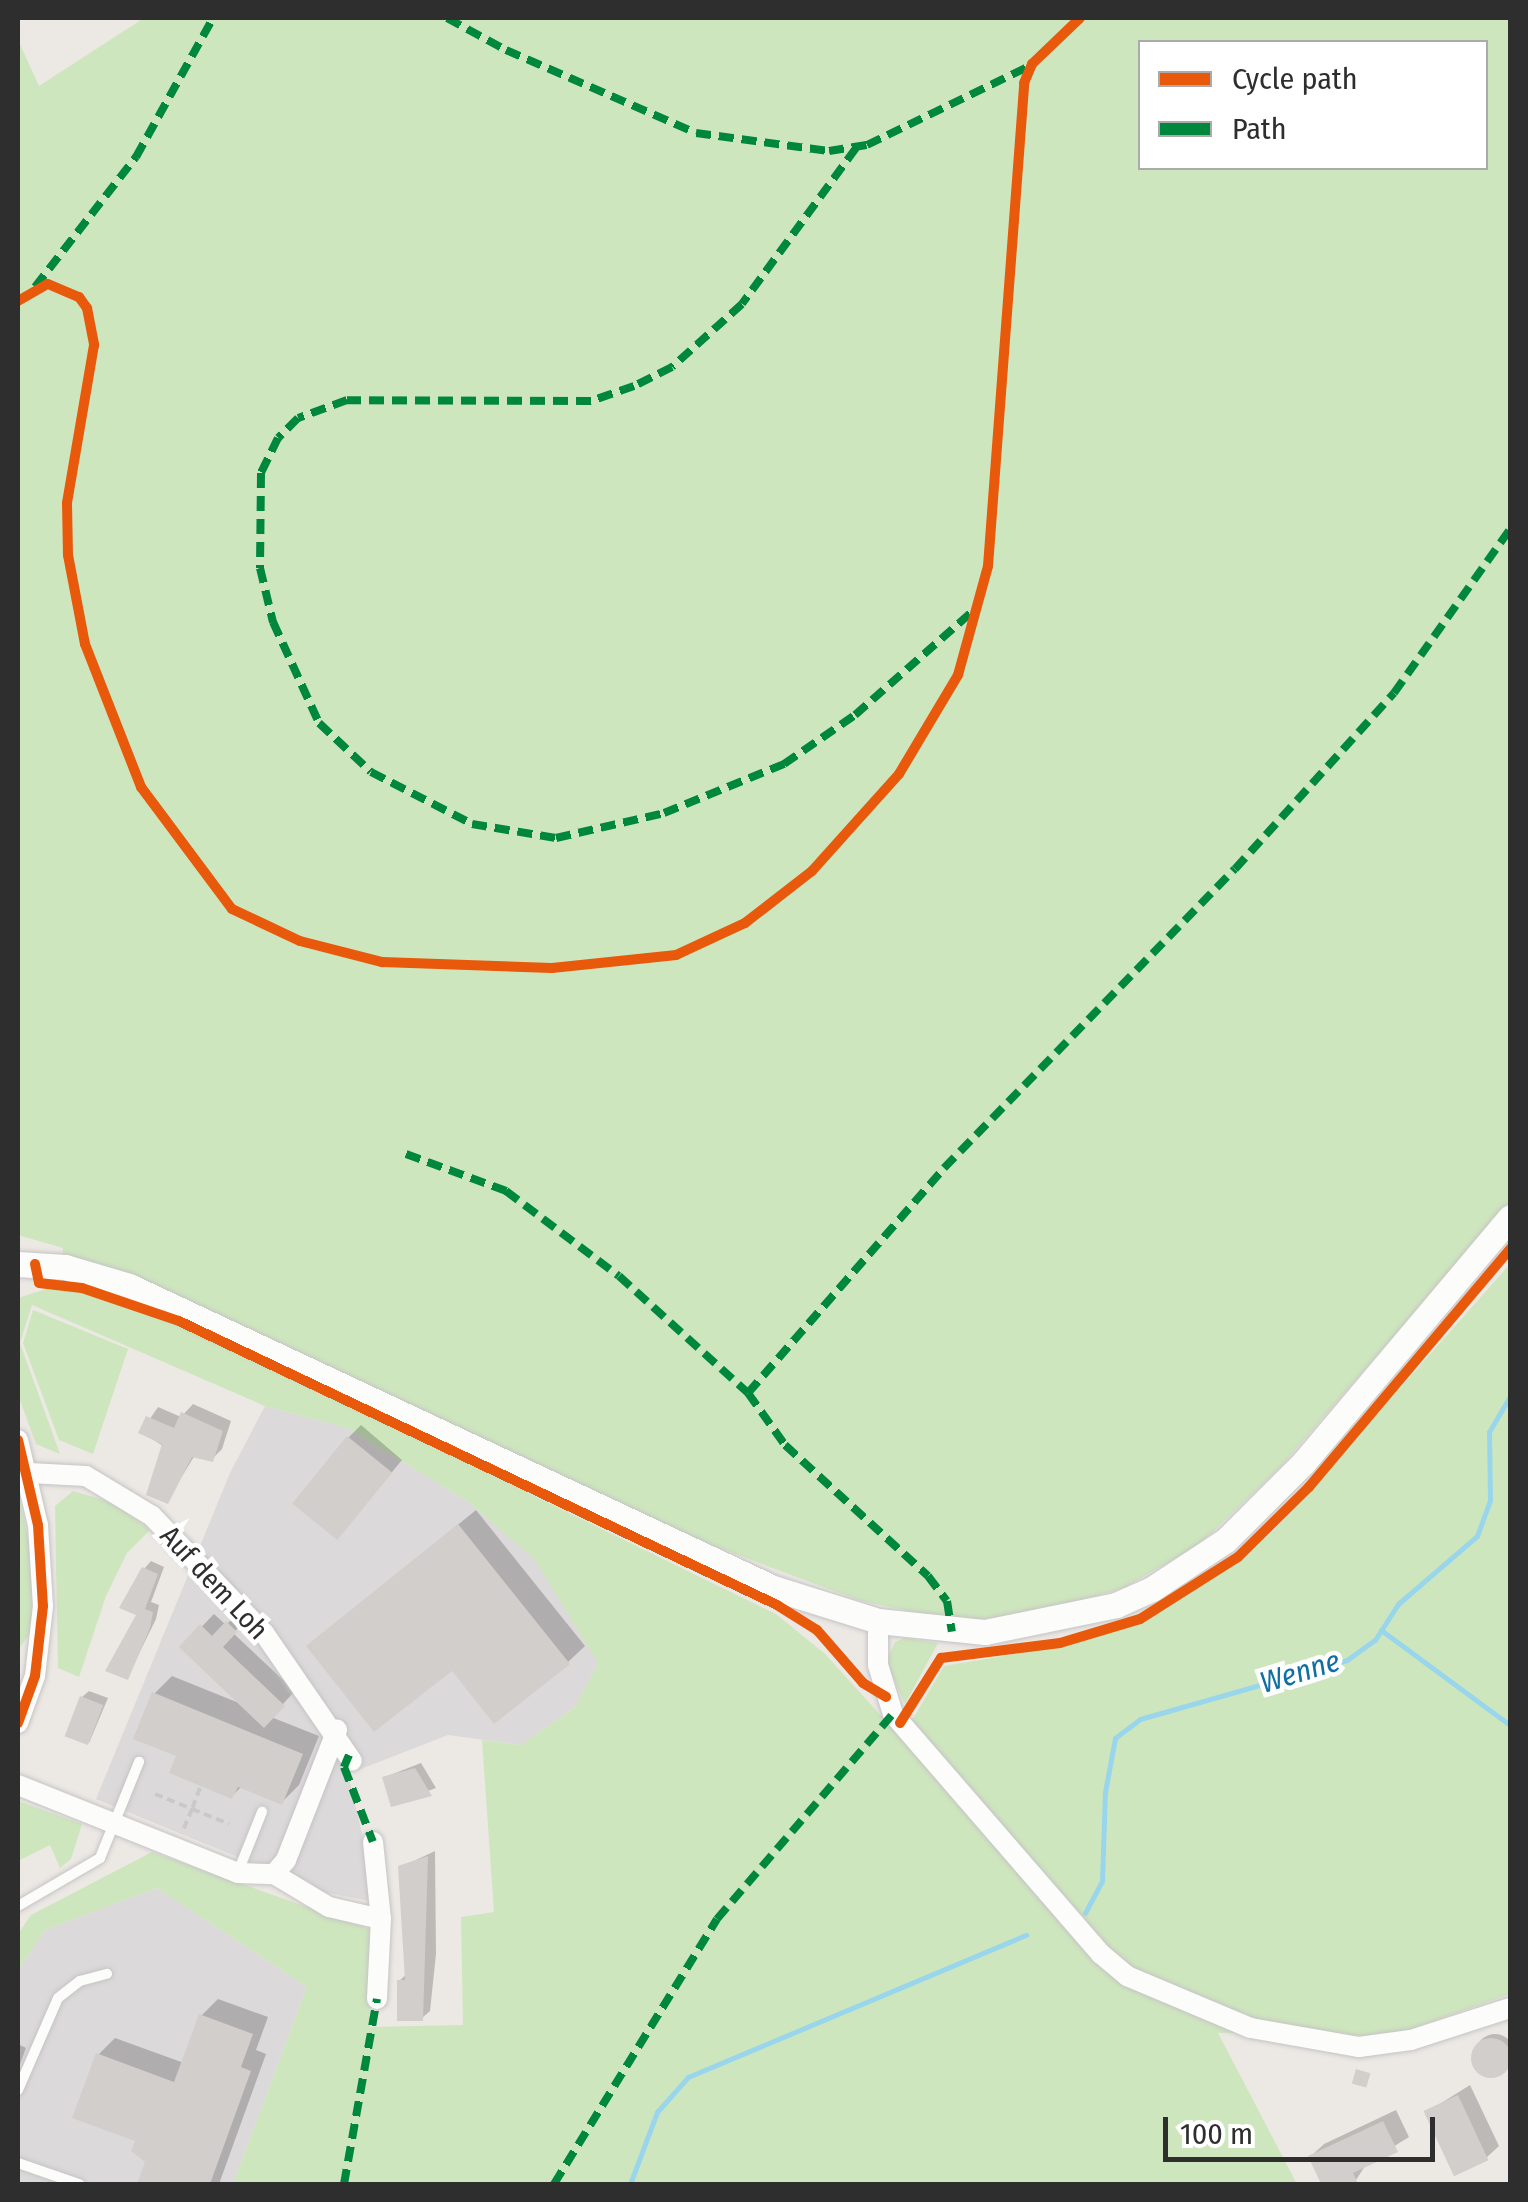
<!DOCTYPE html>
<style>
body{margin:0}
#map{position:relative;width:1528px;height:2202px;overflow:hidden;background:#ece8e4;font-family:"Fira Sans Condensed",sans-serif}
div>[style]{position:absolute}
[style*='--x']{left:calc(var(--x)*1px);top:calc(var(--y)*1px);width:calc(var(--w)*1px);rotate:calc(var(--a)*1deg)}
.industrial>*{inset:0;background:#dcd9db}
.green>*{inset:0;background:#cee6be}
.shadow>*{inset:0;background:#0003}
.round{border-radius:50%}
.stream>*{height:5px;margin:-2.5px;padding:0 2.5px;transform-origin:2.5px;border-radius:2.5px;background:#99d6ec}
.building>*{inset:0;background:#d1cecb;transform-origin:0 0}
.path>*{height:4px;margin-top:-2px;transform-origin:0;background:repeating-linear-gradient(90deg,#c9c9c8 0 8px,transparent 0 13px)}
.roads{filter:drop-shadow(0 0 2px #c5c4c5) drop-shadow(0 0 2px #c5c4c5)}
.service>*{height:10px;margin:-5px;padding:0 5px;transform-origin:5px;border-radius:5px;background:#fcfcfb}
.minor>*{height:20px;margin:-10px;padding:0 10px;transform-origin:10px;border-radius:10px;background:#fcfcfb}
.tertiary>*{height:25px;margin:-12.5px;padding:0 12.5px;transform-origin:12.5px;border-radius:12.5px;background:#fcfcfb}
.quiet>*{height:8px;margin-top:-4px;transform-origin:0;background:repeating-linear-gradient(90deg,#00873e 0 15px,transparent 0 23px)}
.cycleway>*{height:10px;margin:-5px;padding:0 5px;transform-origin:5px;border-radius:5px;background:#e8590c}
span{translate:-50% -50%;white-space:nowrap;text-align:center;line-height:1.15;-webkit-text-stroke:9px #fff;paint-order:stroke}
.street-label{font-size:28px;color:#2e2e2e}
.water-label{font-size:30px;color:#0d6fa3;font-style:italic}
.frame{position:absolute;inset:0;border:20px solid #2e2e2e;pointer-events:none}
.legend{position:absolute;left:1138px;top:40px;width:350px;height:130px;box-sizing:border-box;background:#fff;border:2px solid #ababab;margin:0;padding:12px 18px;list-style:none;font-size:30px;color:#2e2e2e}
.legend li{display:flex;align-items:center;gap:20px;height:50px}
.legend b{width:50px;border:2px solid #ababab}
.scale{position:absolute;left:1163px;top:2117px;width:272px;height:45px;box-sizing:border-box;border:5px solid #2e2e2e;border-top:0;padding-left:12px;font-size:30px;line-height:35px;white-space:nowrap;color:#2e2e2e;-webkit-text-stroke:8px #fff;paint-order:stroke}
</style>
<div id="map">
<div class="industrial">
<i style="clip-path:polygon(265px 1406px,347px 1428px,467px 1501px,536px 1560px,598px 1663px,575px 1707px,521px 1745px,448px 1735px,348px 1774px,368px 1859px,370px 1901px,323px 1892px,96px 1799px,230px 1473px)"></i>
<i style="clip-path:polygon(157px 1888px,307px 1987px,233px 2184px,18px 2184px,18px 1971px,45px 1930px)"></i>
</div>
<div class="green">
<i style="clip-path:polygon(evenodd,144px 18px,1510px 18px,1510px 1202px,1281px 1466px,1199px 1545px,1123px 1588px,1043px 1611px,974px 1620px,925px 1614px,861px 1601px,661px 1526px,200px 1333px,776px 1614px,825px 1654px,1087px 1942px,911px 1722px,944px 1666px,1062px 1646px,1134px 1625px,1234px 1565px,1276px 1528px,1510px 1264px,1510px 1994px,1391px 2036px,1218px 2033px,1297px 2184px,233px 2184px,307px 1987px,157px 1888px,45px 1930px,18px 1971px,18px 1934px,31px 1915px,152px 1852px,372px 1930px,370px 2027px,463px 2025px,461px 1917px,494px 1912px,482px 1740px,521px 1745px,575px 1707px,598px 1663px,535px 1560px,467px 1501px,347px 1428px,265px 1406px,32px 1305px,20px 1343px,60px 1454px,36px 1444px,18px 1395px,18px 1298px,59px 1285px,63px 1248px,18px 1235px,18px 40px,39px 86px,144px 18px,1140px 42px,1486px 42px,1486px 168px,1140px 168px,1140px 42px)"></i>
<i style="clip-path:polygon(33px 1310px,128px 1349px,93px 1454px,59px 1440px,23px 1343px)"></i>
<i style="clip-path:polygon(18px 1490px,32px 1559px,34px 1628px,18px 1650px)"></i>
<i style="clip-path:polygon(73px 1491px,114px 1503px,150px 1530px,127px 1553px,106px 1596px,79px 1677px,58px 1668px,55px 1506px)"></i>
<i style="clip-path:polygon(905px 1638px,938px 1643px,905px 1704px,886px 1662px,895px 1642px)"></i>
<i style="clip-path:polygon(18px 1801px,82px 1824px,71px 1859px,60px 1868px,50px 1845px,18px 1861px)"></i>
</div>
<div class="shadow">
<i style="clip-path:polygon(193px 1404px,231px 1421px,222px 1449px,212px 1459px,195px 1455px,167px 1501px,168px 1449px,141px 1432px,158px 1407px,181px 1417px)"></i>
<i style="clip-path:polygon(361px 1425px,402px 1460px,348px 1525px,348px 1438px)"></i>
<i style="clip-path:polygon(476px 1510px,585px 1646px,568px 1662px,452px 1667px,309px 1646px)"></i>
<i style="clip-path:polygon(151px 1561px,164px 1567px,151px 1602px,159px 1605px,156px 1619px,127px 1678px,144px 1569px)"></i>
<i style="clip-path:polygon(240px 1611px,248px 1618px,233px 1633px,295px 1691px,271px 1717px,319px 1736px,299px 1785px,282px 1802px,242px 1786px,232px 1796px,179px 1755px,154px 1694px,172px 1676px,244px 1705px,182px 1647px,214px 1614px,226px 1625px)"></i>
<i style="clip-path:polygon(89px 1691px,108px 1698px,89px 1743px,82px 1697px)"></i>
<i style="clip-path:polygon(421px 1763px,436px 1788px,392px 1804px,385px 1777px)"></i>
<i style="clip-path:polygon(435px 1851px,436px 1954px,430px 2011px,422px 2018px,399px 1981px,407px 1974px,401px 1867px)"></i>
<i style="clip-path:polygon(218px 1999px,268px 2017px,256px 2050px,266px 2054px,219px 2184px,140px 2184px,148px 2161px,98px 2055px,115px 2038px,184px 2063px,201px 2016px)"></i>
<i class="round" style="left:1476px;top:2034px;width:38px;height:38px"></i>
<i style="clip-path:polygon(18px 2044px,26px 2048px,18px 2070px)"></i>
<i style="clip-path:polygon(1470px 2085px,1499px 2146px,1486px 2158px,1427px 2112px)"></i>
<i style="clip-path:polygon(1396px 2110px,1409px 2137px,1367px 2163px,1356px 2180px,1324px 2184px,1311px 2156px,1324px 2144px)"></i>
</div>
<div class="stream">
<i style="--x:1381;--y:1630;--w:160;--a:36.4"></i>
<i style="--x:1085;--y:1913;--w:36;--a:-62"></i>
<i style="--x:1102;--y:1881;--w:89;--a:-88.1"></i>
<i style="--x:1105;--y:1792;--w:55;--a:-79.5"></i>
<i style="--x:1115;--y:1738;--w:31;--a:-37"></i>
<i style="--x:1140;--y:1719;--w:215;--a:-15.9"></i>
<i style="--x:1347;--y:1660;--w:34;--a:-36"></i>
<i style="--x:1375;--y:1640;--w:43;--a:-57.4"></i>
<i style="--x:1398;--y:1604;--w:104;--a:-40.7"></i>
<i style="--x:1477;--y:1536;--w:38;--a:-70"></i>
<i style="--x:1490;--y:1500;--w:68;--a:-90.8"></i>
<i style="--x:1489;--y:1432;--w:42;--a:-59.7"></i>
<i style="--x:630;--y:2184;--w:77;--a:-69.4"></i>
<i style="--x:657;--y:2112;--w:47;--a:-48.5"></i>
<i style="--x:688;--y:2077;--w:367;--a:-22.8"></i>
</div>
<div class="building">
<i style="clip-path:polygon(181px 1412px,223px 1431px,213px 1462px,192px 1457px,168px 1504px,146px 1495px,162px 1444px,138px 1433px,146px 1416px,174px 1428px)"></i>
<i style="left:347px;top:1436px;width:58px;height:87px;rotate:39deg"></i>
<i style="clip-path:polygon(458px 1524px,570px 1664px,494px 1724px,452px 1671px,374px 1732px,306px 1646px)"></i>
<i style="clip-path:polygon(142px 1567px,158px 1574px,145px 1609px,153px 1612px,150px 1628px,128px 1680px,105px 1671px,136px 1615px,119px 1608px)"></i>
<i style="clip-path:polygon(226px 1621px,237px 1632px,223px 1647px,285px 1706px,264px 1728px,179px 1647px,200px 1624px,212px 1636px)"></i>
<i style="clip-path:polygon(152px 1692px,303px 1754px,282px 1805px,238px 1787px,232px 1799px,169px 1773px,176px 1756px,133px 1739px)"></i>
<i style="left:80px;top:1696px;width:25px;height:43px;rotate:21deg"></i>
<i style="clip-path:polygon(415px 1768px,432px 1796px,391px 1807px,382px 1777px)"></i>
<i style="clip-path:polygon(428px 1856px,423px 2021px,397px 2021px,397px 1980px,405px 1980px,398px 1866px)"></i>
<i style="clip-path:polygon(199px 2014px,253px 2034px,241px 2067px,251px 2071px,210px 2184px,137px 2184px,145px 2162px,131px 2151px,135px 2141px,72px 2118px,96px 2053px,174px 2082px)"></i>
<i class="round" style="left:1471px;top:2038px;width:40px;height:40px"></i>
<i style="left:1356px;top:2069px;width:15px;height:15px;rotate:16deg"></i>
<i style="left:1458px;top:2095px;width:72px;height:38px;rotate:65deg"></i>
<i style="clip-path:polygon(1383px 2121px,1398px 2152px,1353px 2173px,1358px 2184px,1321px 2184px,1308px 2156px)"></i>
</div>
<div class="path">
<i style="--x:200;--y:1788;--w:22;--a:111"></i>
<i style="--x:192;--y:1809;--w:40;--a:22"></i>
<i style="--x:155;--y:1794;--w:40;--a:22"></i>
<i style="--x:192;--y:1809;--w:26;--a:113"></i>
</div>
<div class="roads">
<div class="service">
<i style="--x:238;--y:1872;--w:65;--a:-68.2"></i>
<i style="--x:18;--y:1906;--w:95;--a:-30.3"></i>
<i style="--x:100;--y:1858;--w:104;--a:-67.9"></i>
<i style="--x:18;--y:2090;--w:100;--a:-66.5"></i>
<i style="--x:58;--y:1998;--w:28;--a:-38"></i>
<i style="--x:80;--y:1981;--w:28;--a:-15"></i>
<i style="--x:18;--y:2163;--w:65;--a:19"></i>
</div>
<div class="minor">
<i style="--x:18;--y:1440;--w:87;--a:76.8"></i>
<i style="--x:38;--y:1525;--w:81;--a:86.5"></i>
<i style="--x:43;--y:1606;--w:70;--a:96.5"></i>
<i style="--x:35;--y:1676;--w:50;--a:109.9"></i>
<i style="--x:29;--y:1473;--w:57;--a:3"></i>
<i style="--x:86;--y:1476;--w:77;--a:31.2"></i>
<i style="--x:152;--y:1516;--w:162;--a:46.3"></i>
<i style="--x:264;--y:1633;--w:155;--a:55.5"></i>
<i style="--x:878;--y:1621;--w:44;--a:90"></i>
<i style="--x:878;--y:1665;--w:51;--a:73"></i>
<i style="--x:893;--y:1714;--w:318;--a:49.1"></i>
<i style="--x:1101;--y:1954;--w:34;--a:40"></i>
<i style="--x:1127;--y:1976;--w:134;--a:22.8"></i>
<i style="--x:1251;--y:2028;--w:110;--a:10"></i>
<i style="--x:1359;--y:2047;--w:52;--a:-7.7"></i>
<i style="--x:1411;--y:2040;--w:104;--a:-17.9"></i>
<i style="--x:18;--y:1785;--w:237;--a:21.8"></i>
<i style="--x:238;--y:1873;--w:36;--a:2"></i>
<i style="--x:274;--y:1874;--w:64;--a:31"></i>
<i style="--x:329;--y:1907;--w:53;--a:13"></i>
<i style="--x:373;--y:1842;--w:77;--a:84.1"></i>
<i style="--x:381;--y:1919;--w:80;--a:92.9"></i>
<i style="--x:274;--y:1874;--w:18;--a:-49"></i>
<i style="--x:286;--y:1860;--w:140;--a:-68.6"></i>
</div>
<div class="tertiary">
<i style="--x:18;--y:1264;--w:47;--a:3.7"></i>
<i style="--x:65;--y:1267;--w:67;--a:16.5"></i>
<i style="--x:129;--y:1286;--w:711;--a:25.12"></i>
<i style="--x:773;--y:1588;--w:110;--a:17.4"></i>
<i style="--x:878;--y:1621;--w:108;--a:5.9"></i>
<i style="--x:985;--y:1632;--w:134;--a:-11.6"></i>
<i style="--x:1116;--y:1605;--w:39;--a:-24"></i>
<i style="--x:1152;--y:1589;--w:89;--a:-33.5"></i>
<i style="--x:1226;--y:1540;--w:110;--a:-45"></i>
<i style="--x:1304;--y:1462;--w:320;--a:-49.9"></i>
</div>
</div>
<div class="quiet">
<i style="--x:447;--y:18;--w:67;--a:28.5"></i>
<i style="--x:506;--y:50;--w:207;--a:23.6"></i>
<i style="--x:696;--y:133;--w:134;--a:7.7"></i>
<i style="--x:829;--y:151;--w:38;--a:-9"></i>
<i style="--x:867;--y:145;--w:181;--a:-25.9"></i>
<i style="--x:856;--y:148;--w:193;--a:126.2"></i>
<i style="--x:742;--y:304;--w:94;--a:138"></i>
<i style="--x:672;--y:367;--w:42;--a:153.4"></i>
<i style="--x:634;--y:386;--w:46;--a:160.8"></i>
<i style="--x:591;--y:401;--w:244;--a:-179.8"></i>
<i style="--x:347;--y:400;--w:52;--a:159.8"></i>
<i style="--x:298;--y:418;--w:28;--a:135"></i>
<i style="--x:278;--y:438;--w:39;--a:116"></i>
<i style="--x:261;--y:473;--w:95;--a:90.6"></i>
<i style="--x:260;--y:568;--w:56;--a:76.5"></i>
<i style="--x:273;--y:622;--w:111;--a:65.5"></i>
<i style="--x:319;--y:723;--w:71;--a:43.3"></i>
<i style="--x:371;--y:772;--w:114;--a:27.2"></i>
<i style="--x:472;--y:824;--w:85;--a:9.5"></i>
<i style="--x:556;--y:838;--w:111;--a:-13"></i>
<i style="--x:664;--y:813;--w:130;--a:-22.2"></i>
<i style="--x:784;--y:764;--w:86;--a:-34.6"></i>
<i style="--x:855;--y:715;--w:156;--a:-41.4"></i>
<i style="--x:35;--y:287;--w:165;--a:-52.2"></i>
<i style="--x:136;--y:157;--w:159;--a:-61"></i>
<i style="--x:406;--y:1154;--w:107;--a:20.3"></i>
<i style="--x:506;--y:1191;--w:141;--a:37"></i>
<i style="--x:619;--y:1276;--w:174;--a:42.2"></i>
<i style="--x:748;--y:1393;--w:64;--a:54.6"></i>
<i style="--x:785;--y:1445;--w:194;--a:42.5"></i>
<i style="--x:928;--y:1576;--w:31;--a:53"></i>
<i style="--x:947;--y:1601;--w:31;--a:81"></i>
<i style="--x:748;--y:1393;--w:298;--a:-48.9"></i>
<i style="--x:944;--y:1168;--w:417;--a:-45.8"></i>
<i style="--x:1235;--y:869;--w:237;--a:-47.9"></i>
<i style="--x:1394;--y:693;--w:201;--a:-54.7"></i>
<i style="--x:349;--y:1755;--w:13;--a:113"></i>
<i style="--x:344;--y:1767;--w:80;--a:68.9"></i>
<i style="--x:344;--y:2184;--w:188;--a:-79.9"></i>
<i style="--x:554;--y:2184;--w:311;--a:-58.4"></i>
<i style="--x:717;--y:1919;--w:270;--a:-49.4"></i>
</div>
<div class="cycleway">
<i style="--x:18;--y:301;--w:34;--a:-30"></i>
<i style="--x:48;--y:284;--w:34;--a:23"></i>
<i style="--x:79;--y:297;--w:14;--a:54"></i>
<i style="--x:87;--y:308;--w:38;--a:79"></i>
<i style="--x:94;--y:345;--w:160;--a:99.7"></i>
<i style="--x:67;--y:503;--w:52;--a:88.9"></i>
<i style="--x:68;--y:555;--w:91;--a:79.2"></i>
<i style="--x:85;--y:644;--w:154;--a:68.6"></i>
<i style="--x:141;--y:787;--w:152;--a:53.3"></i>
<i style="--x:232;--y:909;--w:75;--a:25.2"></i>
<i style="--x:300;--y:941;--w:85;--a:14.4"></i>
<i style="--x:382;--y:962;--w:170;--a:2"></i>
<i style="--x:552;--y:968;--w:125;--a:-6"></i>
<i style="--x:676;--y:955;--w:76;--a:-24.9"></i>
<i style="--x:745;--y:923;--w:85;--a:-37.8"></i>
<i style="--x:812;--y:871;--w:130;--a:-48.1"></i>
<i style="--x:899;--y:774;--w:115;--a:-59.2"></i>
<i style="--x:958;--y:675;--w:113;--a:-74.6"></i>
<i style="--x:988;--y:566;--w:484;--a:-85.7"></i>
<i style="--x:1024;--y:83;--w:21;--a:-67"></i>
<i style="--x:1032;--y:64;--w:66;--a:-43.8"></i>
<i style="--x:35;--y:1264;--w:19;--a:78"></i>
<i style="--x:39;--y:1283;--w:43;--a:6.6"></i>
<i style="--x:82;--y:1288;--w:102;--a:18.8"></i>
<i style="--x:179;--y:1321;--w:662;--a:25.4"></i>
<i style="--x:777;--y:1605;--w:47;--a:32"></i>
<i style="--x:817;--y:1630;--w:70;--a:49"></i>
<i style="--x:863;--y:1683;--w:27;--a:31"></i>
<i style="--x:18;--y:1440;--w:87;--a:76.8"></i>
<i style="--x:38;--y:1525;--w:81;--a:86.5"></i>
<i style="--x:43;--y:1606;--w:70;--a:96.5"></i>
<i style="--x:35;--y:1676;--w:50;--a:109.9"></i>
<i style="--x:900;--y:1723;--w:77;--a:-57.8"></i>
<i style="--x:941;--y:1658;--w:120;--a:-7.2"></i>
<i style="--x:1060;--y:1643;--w:84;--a:-16.7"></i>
<i style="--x:1140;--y:1619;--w:116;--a:-32.3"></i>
<i style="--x:1238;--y:1557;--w:100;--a:-44.6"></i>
<i style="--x:1309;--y:1487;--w:312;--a:-49.8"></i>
</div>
<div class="street-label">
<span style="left:214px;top:1583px;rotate:47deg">Auf dem Loh</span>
</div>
<div class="water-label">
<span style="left:1300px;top:1672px;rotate:-17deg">Wenne</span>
</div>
<div class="frame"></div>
<ul class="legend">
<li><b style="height:12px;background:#e8590c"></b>Cycle path</li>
<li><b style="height:12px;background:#00873e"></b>Path</li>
</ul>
<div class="scale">100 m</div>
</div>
